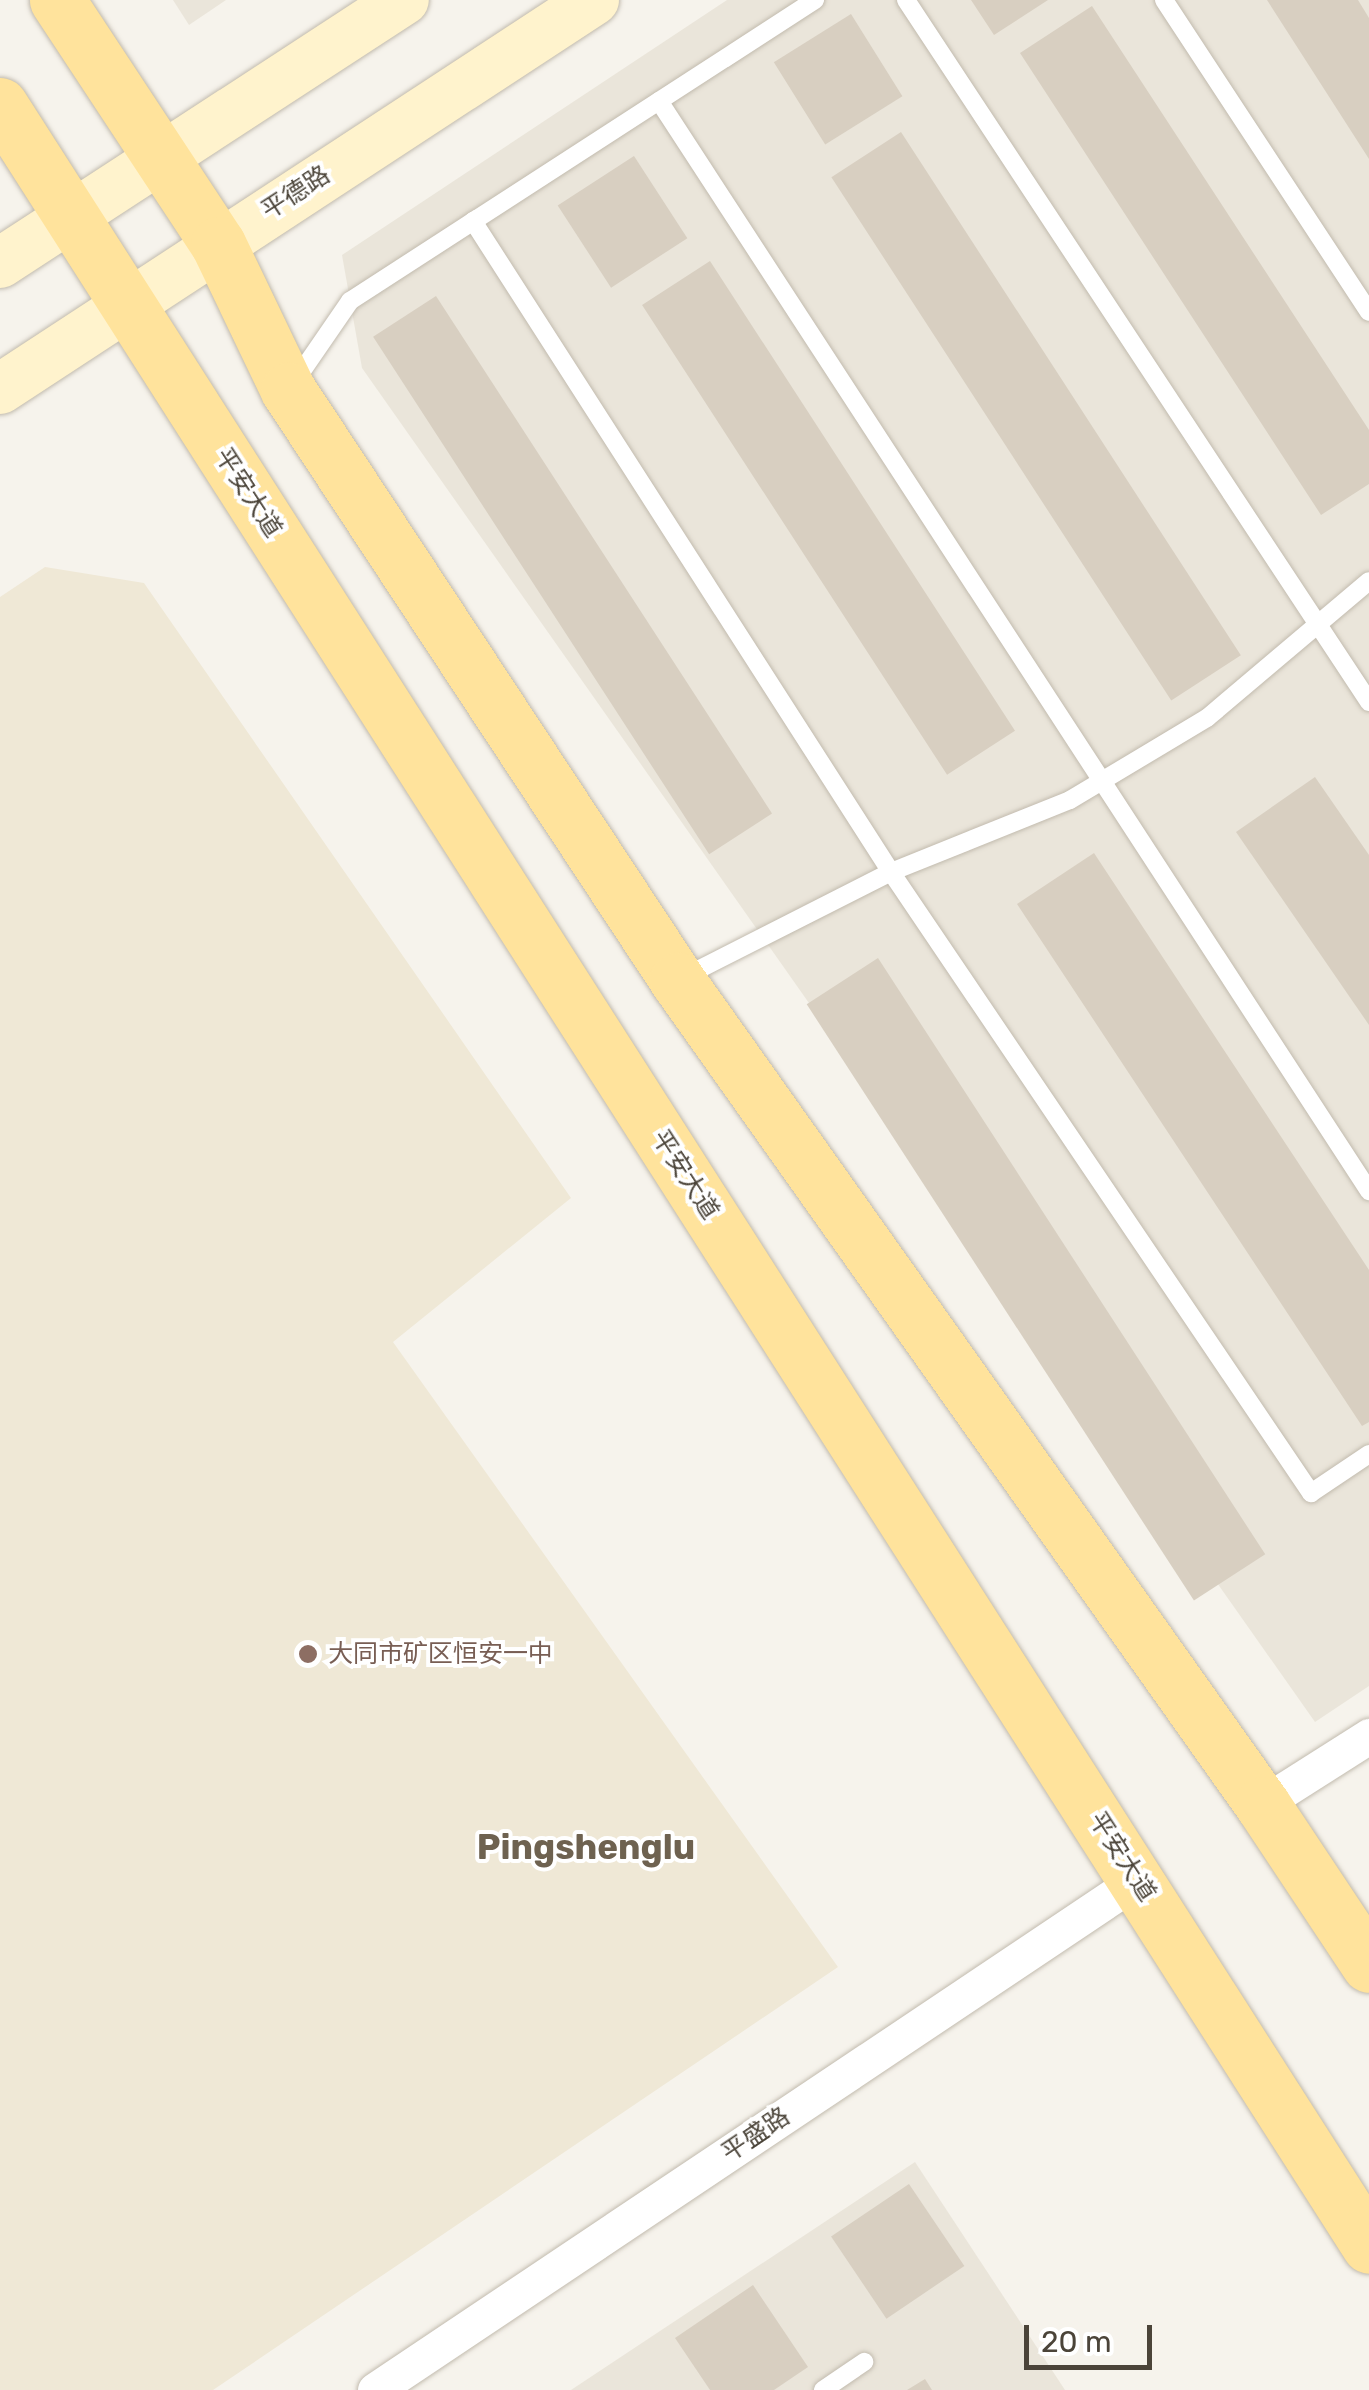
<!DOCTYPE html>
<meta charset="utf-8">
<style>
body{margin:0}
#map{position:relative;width:1369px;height:2390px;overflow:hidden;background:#f6f3ec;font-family:Rubik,"Noto Sans SC",sans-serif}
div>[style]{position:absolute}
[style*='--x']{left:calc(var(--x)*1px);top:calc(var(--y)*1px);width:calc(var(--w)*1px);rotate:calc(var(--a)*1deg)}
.residential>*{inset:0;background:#eae5da}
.education>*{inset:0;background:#efe8d6}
.building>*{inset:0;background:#d8cfc1;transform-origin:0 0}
.roads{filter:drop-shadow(0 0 2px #c2bbae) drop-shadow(0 0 2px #c2bbae)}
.service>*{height:18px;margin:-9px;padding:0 9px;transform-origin:9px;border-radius:9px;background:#fff}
.minor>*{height:35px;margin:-17.5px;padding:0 17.5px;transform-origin:17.5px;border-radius:17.5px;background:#fff}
.secondary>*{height:50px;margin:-25px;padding:0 25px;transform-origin:25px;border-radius:25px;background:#fff3cd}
.primary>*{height:55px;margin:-27.5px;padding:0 27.5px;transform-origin:27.5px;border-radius:27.5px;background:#ffe39c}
.dots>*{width:28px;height:28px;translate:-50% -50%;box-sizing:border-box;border:5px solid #fff;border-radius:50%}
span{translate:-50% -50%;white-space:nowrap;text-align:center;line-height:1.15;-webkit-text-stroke:8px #fff;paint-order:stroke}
.street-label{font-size:25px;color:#4b4439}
.education-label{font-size:25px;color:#785e54}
.left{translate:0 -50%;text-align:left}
.district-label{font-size:35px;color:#6e6250;font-weight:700}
.scale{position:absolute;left:1024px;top:2325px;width:128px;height:45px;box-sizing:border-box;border:5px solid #4b4439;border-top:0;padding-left:12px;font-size:30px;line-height:35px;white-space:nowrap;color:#4b4439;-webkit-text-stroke:8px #fff;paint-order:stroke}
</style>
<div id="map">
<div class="residential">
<i style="clip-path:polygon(173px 0,226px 0,189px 25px)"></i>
<i style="clip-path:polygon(727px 0,1369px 0,1369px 1686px,1315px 1722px,362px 368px,342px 255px)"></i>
<i style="clip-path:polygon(915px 2162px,1065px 2390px,571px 2390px)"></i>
</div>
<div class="education">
<i style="clip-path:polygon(45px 567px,144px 583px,571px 1198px,393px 1342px,838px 1967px,213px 2390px,0 2390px,0 597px)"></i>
</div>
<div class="building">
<i style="clip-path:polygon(971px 0,1048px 0,994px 35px)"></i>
<i style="clip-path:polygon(1267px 0,1358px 0,1369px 18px,1369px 159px)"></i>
<i style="clip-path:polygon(1092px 6px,1369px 430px,1369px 484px,1321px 515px,1020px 53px)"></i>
<i style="left:851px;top:14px;width:97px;height:91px;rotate:58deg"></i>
<i style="left:901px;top:132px;width:624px;height:83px;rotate:57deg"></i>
<i style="left:634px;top:156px;width:98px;height:91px;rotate:57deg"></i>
<i style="left:710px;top:261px;width:560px;height:81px;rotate:57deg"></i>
<i style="left:436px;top:296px;width:617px;height:75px;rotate:57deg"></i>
<i style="clip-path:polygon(1315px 777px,1369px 855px,1369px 1025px,1236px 832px)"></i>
<i style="clip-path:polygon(1094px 853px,1369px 1270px,1369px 1422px,1362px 1426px,1017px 904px)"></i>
<i style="left:878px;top:958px;width:711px;height:85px;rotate:57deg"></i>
<i style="left:909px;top:2184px;width:99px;height:94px;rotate:56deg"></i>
<i style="clip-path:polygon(753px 2285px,808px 2367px,774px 2390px,710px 2390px,675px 2338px)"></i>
<i style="clip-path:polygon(925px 2379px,932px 2390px,907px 2390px)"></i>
</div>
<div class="roads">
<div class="service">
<i style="--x:906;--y:0;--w:841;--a:56.59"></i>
<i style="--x:1164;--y:0;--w:373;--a:56.7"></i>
<i style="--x:659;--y:101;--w:1301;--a:56.92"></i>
<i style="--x:473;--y:221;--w:774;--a:57.3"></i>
<i style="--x:891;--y:872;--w:750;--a:55.93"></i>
<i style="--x:1311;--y:1493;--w:70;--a:-33.9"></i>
<i style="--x:293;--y:384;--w:101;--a:-55.5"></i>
<i style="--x:350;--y:301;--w:554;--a:-32.92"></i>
<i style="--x:682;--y:978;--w:234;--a:-26.9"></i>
<i style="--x:891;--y:872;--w:193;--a:-21.9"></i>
<i style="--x:1070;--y:800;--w:160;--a:-30.9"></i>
<i style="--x:1207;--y:718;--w:212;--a:-40.2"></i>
<i style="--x:823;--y:2390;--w:50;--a:-34.3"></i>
</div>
<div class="minor">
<i style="--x:1262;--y:1804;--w:127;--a:-32.4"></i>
<i style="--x:375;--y:2390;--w:917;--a:-33.79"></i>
</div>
<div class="secondary">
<i style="--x:0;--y:263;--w:482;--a:-33.1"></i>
<i style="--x:0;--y:389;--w:710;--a:-33.22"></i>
</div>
<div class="primary">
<i style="--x:57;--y:0;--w:292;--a:56.6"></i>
<i style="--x:218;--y:244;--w:162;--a:64.4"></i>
<i style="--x:288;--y:390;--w:707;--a:56.6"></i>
<i style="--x:677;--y:980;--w:1011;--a:54.63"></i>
<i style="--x:1262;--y:1804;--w:193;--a:56.4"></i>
<i style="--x:0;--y:105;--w:2541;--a:57.4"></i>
</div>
</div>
<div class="dots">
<i style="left:308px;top:1654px;background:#8d6e63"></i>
</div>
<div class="street-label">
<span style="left:296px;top:193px;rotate:-33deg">平德路</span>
<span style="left:248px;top:493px;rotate:57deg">平安大道</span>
<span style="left:685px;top:1175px;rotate:57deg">平安大道</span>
<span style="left:1122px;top:1857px;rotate:57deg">平安大道</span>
<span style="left:756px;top:2135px;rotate:-34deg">平盛路</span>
</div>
<div class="education-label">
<span class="left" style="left:328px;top:1654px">大同市矿区恒安一中</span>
</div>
<div class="district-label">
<span style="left:586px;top:1847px">Pingshenglu</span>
</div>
<div class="scale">20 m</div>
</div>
